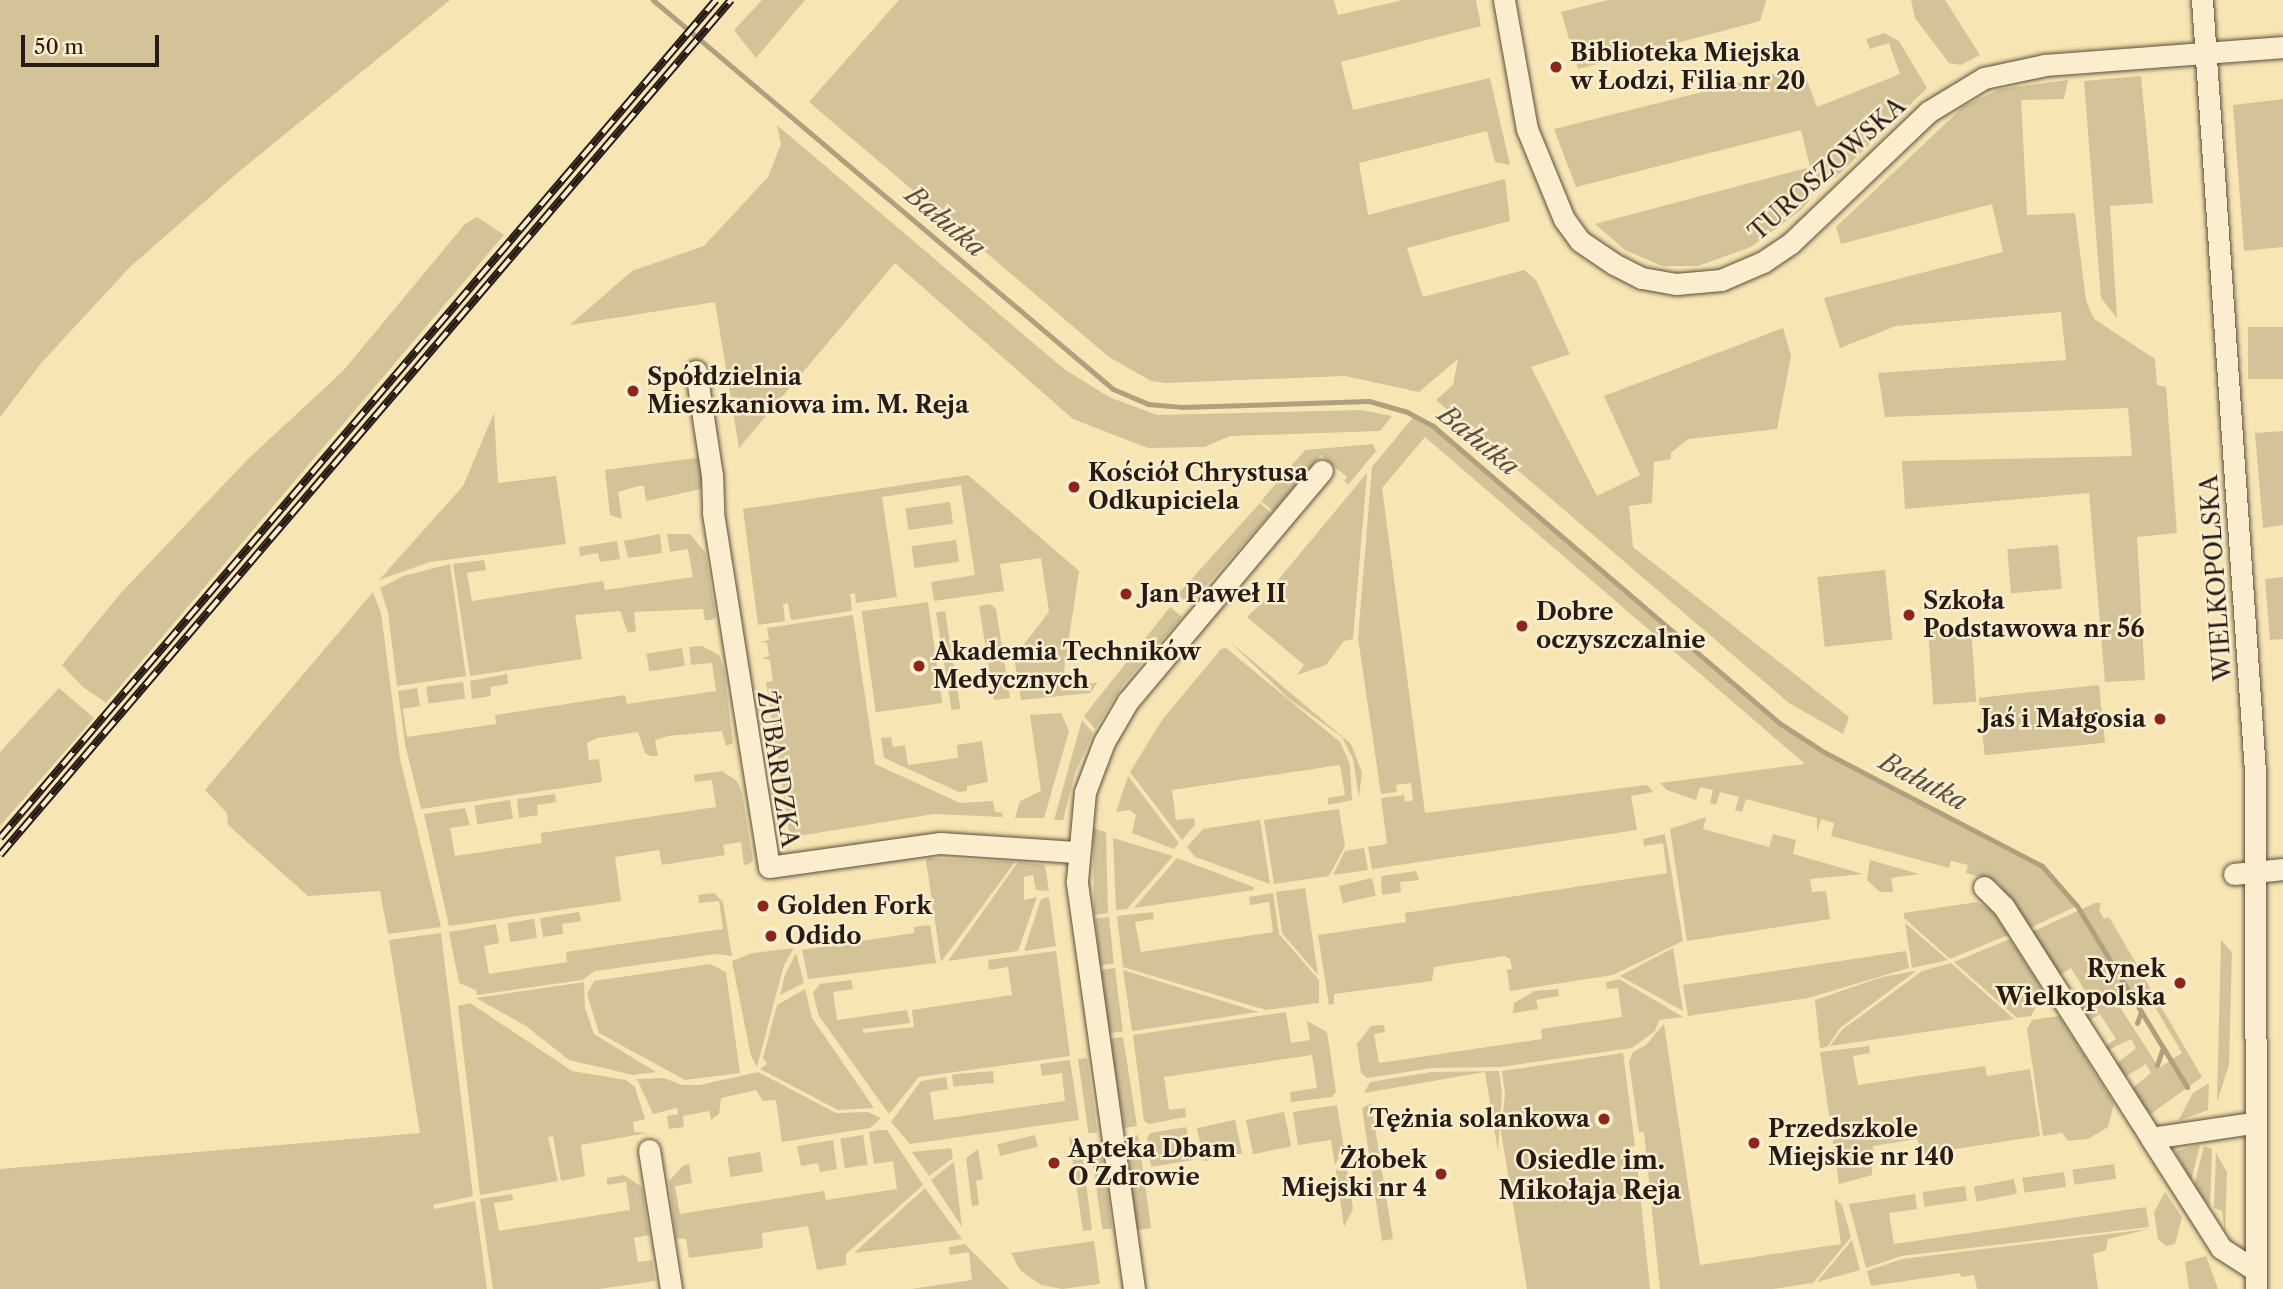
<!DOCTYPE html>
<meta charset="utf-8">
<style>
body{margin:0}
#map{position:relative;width:2283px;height:1289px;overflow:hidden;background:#f7e5b3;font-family:"Libre Caslon Text",serif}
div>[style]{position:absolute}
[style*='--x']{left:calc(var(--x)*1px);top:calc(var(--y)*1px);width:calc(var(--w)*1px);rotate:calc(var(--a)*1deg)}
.green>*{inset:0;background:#d4c398;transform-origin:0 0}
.stream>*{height:5px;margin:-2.5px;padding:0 2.5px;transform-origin:2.5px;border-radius:2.5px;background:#b0a07d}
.roads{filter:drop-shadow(0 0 2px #5b4e3c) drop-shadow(0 0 2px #5b4e3c)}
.minor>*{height:21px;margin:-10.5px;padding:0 10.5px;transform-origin:10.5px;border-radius:10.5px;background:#faeece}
.rail>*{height:8px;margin-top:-4px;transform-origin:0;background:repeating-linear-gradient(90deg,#faeece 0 16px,#271b15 0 32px);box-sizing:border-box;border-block:2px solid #271b15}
.dots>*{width:19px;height:19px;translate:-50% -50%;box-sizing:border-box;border:4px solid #faeece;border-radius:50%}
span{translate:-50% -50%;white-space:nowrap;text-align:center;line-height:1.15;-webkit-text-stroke:5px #faeece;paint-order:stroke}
.poi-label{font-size:24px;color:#271b15;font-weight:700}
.left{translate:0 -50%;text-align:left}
.right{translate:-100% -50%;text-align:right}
.street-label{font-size:24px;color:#271b15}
.water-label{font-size:26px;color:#5e503f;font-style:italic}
.neighbourhood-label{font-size:26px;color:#271b15;font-weight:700}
.scale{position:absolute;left:21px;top:35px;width:138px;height:32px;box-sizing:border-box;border:4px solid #271b15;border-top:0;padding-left:9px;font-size:21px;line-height:24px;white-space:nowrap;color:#271b15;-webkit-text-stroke:5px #faeece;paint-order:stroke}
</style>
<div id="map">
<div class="green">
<i style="clip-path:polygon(0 0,450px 0,242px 169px,130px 267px,43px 361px,0 417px)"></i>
<i style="clip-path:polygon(762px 0,805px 0,756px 58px,734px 30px)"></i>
<i style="clip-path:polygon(899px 0,1334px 0,1338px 15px,1403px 0,1476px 0,1481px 26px,1341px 62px,1353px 110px,1490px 78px,1510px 165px,1495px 162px,1487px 131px,1359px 163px,1368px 215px,1505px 179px,1510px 221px,1407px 248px,1423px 297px,1524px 270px,1536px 280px,1570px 354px,1531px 367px,1597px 496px,1640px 475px,1604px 396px,1783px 328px,1791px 356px,1777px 429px,1688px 439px,1671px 453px,1671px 459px,1654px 462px,1652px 503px,1629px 506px,1633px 547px,1849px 717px,1843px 734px,1789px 703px,1436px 400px,1453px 385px,1458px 359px,1419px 392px,1345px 376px,1166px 383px,1151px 381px,1109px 357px,809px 102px)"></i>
<i style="clip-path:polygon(1608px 0,1765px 0,1766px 1px,1760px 21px,1578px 69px,1561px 12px)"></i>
<i style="clip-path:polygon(1911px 0,1945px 0,1980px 55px,1961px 65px,1949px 63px,1915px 18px)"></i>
<i style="clip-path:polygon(1884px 33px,1899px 41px,1927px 88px,1836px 177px,1809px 187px,1809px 201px,1801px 210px,1751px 247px,1698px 266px,1662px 266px,1625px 250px,1595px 224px,1810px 167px,1801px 130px,1576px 187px,1554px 129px,1802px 67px,1817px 107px,1900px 74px,1889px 43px,1870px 49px,1866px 39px)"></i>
<i style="clip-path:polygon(2141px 76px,2153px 203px,2110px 206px,2117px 318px,2101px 298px,2084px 81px)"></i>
<i style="clip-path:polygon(2068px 80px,2064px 99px,2021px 100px,2027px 215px,2075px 213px,2086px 301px,2094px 319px,2155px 359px,2157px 385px,2166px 387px,2177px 533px,2137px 537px,2145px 680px,2105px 682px,2089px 493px,1905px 509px,1902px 461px,2132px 456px,2128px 408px,1885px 417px,1878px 373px,2066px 360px,2061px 312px,1896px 326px,1840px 348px,1824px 298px,2003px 252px,1992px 204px,1841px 244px,1836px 227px,1964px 106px,2000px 89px)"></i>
<i style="clip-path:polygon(2283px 99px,2283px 247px,2244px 251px,2233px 105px)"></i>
<i style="clip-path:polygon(777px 125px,1064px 369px,1109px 397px,1157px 415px,1361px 410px,1392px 416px,1380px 431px,1230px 436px,1204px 447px,1148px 448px,1073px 419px,895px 263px,739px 448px,715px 302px,570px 325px,632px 271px,704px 246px,768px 177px,781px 144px)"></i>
<i style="clip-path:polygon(477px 217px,504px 235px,106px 703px,83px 687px,62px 665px,120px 594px,248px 459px,343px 371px,465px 224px)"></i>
<i style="left:2283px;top:327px;width:52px;height:35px;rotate:90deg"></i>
<i style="clip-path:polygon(494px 413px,498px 483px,556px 476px,566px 544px,430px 562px,379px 580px,463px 486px)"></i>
<i style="clip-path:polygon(1415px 415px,1433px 426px,1781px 724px,1824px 752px,2031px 858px,2055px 878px,2077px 906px,2028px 929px,1998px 882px,1966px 873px,1968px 865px,1951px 861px,1949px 868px,1831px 836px,1834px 823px,1821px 819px,1817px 833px,1817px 818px,1746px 799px,1742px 812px,1735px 810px,1739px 797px,1720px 792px,1716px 805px,1710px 803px,1713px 790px,1700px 787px,1696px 800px,1667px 790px,1660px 783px,1805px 764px,1425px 437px,1382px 488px,1425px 813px,1647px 785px,1653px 792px,1631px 796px,1637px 830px,1372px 869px,1368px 847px,1387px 844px,1381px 798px,1404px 795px,1405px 802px,1413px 800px,1411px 783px,1396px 785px,1397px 792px,1381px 794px,1358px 638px,1372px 467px)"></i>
<i style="clip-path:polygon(2283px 431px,2283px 525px,2263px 528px,2255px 433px)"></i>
<i style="clip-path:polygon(1373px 444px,1376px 451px,1348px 485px,1344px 481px,1347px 477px,1321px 455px,1273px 511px,1261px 501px,1305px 450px)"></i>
<i style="clip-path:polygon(703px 457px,701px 489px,646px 501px,644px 486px,638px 486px,618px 492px,622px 519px,610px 515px,605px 470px)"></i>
<i style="clip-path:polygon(1367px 473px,1353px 639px,1344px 641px,1326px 665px,1297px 675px,1304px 665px,1247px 617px,1277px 589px,1273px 586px)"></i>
<i style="clip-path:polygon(968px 475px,1079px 571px,1061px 691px,1098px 682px,1090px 693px,1021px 700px,1014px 657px,1049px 612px,1041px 558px,1000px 564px,1004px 591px,934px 601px,931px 582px,975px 575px,961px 485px,882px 497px,897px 597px,856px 603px,855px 593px,850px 594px,852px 611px,791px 620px,788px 603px,783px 604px,785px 621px,758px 625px,743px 509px)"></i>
<i style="left:950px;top:502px;width:22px;height:45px;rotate:82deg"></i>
<i style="left:1260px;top:503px;width:15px;height:123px;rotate:42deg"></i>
<i style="clip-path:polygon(660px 534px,662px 553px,628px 558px,624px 541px)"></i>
<i style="clip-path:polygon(667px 534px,690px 534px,705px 552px,716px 617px,712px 620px,705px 620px,703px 609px,634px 612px,636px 631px,628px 633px,620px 611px,575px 615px,582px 659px,470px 676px,453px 564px,484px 560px,486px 570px,467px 573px,472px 601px,603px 581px,605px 590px,693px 577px,688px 549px,670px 552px)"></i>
<i style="left:956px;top:540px;width:22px;height:45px;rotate:82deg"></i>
<i style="clip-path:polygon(617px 541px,620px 559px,600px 562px,598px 553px,580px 556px,579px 547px)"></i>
<i style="left:2058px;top:545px;width:44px;height:51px;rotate:85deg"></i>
<i style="clip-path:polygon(450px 564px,466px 676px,397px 686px,388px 612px,380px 588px,403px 576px)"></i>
<i style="left:1885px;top:570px;width:70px;height:68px;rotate:84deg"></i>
<i style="clip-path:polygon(2283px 577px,2283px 639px,2270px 640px,2265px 579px)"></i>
<i style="clip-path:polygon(373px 592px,381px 613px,400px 759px,441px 927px,388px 934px,380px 891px,308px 896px,228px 825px,227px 813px,205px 790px)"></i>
<i style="left:928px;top:602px;width:102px;height:67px;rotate:82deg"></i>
<i style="clip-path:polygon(990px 604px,996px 609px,1010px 698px,994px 700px,979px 606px)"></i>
<i style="clip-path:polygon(1170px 607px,1182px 617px,1122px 686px,1095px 729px,1084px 716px)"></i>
<i style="left:945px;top:611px;width:99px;height:9px;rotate:81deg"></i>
<i style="clip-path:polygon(853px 615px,875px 764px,960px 803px,993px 801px,995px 812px,1003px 813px,1002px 817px,934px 814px,798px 836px,789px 831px,766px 682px,773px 681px,770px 660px,762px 658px,769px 656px,767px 643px,760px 642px,769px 640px,767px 628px)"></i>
<i style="left:1971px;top:627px;width:75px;height:43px;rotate:86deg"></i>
<i style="clip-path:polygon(1228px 640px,1351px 744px,1362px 772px,1359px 797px,1353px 759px,1342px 737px,1288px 698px)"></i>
<i style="clip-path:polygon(702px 646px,719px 655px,724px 670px,733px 743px,726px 746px,722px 731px,668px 736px,655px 740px,658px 756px,651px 756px,645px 753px,638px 732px,597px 738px,587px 743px,589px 760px,599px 759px,602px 782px,421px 809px,405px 744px,398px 691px,417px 688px,420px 706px,403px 709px,407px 737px,496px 724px,495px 715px,625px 695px,627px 704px,716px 691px,712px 663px,691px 665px,689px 647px)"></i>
<i style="left:682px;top:648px;width:18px;height:36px;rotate:81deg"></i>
<i style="clip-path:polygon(1226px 648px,1340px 742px,1350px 764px,1352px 800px,1328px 805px,1328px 798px,1345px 795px,1340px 765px,1172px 790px,1176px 820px,1194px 818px,1195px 825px,1182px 840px,1130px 772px,1162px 720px,1221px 649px)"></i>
<i style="clip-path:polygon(507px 674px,508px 684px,490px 687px,491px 696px,472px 699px,470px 681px)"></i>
<i style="left:463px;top:682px;width:17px;height:37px;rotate:83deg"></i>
<i style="left:2099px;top:685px;width:58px;height:121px;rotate:84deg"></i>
<i style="clip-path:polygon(59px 688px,94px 718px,0 826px,0 752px)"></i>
<i style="clip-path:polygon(1061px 713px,1069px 731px,1044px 818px,1015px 818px,1020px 801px,1041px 791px,1030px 715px)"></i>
<i style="clip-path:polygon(1082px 720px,1093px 733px,1075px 773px,1063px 820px,1054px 820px)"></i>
<i style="clip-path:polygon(891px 737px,893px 747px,905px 745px,908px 765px,958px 758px,957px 745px,982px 741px,988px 782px,967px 786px,967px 791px,959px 792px,884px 758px,881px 738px)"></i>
<i style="clip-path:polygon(722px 771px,737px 781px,742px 793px,753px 861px,749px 864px,744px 865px,741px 842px,723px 845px,725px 855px,662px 865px,659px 850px,615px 857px,621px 901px,449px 926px,424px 814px,465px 808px,470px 825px,450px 828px,455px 856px,542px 843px,541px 833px,716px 807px,712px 780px,695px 782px,694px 775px)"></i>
<i style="clip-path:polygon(1128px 776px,1179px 843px,1174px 849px,1132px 833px,1136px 815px,1130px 810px,1116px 812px)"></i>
<i style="clip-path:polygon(555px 794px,556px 802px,537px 805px,538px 815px,519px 818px,517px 799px)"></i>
<i style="left:510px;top:800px;width:19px;height:36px;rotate:81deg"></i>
<i style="clip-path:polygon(1339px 809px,1345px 846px,1329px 876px,1274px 884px,1264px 820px)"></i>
<i style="clip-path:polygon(1706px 817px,1703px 829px,1769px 847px,1773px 834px,1796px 840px,1793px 854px,1863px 874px,1810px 879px,1812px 892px,1826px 891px,1830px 919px,1687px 941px,1670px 829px)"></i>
<i style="clip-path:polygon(1260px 820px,1270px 884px,1195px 857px,1187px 847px,1203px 829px)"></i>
<i style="clip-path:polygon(1093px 828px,1106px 832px,1108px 913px,1094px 915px)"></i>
<i style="clip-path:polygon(1665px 834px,1683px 941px,1613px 975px,1510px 991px,1507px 970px,1512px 969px,1510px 959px,1504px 956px,1434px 967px,1432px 981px,1334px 994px,1334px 1004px,1329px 1005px,1318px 935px,1406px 922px,1405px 913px,1667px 873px,1663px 843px,1644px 846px,1643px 839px)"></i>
<i style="clip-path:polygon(1113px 838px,1173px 856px,1127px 909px,1116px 910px)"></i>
<i style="clip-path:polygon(1364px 848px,1368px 870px,1333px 875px,1345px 851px)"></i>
<i style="clip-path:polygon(929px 858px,1015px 862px,941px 962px,926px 860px)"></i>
<i style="clip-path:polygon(1177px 858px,1254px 887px,1254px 890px,1134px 908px)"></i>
<i style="clip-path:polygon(1870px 860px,1919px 874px,1891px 878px,1893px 892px,1880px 892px,1867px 880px)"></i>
<i style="clip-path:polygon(1018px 862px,1045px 865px,1049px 891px,1036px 890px,1033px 875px,1024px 877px,1024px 900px,1037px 897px,1018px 951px,948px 961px)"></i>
<i style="clip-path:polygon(1416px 871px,1419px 880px,1400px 882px,1401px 892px,1382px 895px,1381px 876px)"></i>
<i style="left:1372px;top:878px;width:18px;height:34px;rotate:77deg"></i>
<i style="clip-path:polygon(1305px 888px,1318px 975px,1282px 933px,1276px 892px)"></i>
<i style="clip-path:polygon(714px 893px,723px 902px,732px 956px,717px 954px,595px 971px,582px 980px,477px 995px,476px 990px,459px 983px,449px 932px,496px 924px,499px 943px,484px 946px,489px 974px,567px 962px,566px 952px,723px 929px,719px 901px,699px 903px,698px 895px)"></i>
<i style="clip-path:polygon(1273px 893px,1279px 934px,1319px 980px,1319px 1003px,1266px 1010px,1123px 967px,1117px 916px,1153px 912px,1154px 919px,1135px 922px,1141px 952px,1273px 932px,1269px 902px,1250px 905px,1249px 897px)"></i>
<i style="clip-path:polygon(1049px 897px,1056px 946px,1024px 951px,1041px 899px)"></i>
<i style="clip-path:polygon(1977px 902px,1991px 910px,2008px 935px,1950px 959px,1904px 918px,1904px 913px)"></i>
<i style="clip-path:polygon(evenodd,2095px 903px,2101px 903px,2099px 910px,2104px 919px,2109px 917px,2202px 1077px,2151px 1114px,2130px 1090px,2151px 1073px,2146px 1064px,2125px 1077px,2115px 1065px,2136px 1048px,2131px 1039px,2106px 1051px,2103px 1048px,2116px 1039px,2100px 1014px,2087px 1022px,2077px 1006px,2089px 997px,2071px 968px,2058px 976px,2030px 933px,2095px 903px,2145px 990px,2182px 1053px,2159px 1068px,2120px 1007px,2145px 990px)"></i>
<i style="clip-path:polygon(579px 912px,581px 921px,562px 924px,563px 934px,543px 937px,540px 918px)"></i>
<i style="left:1109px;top:917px;width:47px;height:14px;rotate:84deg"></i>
<i style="left:534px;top:919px;width:19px;height:27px;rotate:81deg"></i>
<i style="clip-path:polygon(1905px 923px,1948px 960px,1912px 968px)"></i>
<i style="clip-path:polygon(930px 925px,936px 963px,808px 979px,802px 950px,914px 933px,914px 927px)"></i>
<i style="clip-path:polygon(441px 933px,473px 1196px,433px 1205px,434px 1209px,475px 1201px,487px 1289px,0 1289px,0 1169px,420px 1133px,389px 940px)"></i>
<i style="clip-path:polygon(2010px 939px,2044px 993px,2031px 1016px,2017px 1018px,1954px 962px)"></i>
<i style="clip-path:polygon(2221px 940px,2232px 952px,2229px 1065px,2217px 1102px)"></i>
<i style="clip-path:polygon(794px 948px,784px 965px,757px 1067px,751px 1056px,732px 961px,753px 953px)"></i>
<i style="clip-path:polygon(1673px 948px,1683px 1011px,1620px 976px)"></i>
<i style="clip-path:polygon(1056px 951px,1070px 1056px,919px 1077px,889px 1114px,819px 1016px,813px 993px,820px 984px,851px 980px,853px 989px,833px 992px,837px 1020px,907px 1010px,910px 1023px,863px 1029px,863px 1033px,914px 1027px,912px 1010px,1012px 995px,1008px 967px,989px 970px,988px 960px)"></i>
<i style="clip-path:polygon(1906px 951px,1909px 968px,1808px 998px,1688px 1016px,1683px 985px)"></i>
<i style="clip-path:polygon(796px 953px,804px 983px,780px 995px,785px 975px)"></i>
<i style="clip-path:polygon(1951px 963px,2014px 1019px,1830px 1046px,1842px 1030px,1922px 971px)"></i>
<i style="clip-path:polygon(710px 964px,726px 972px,740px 1073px,685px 1080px,599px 1033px,587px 994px,594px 981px)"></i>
<i style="left:1115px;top:968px;width:64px;height:14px;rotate:83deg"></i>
<i style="clip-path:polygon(1123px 970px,1258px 1012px,1132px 1031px)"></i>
<i style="clip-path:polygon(1916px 971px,1840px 1028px,1827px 1047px,1820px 1048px,1815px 1000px,1882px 977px)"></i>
<i style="clip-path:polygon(1619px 979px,1683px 1017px,1659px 1020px,1655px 1031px,1632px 1048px,1500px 1067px,1432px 1068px,1367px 1078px,1361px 1073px,1357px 1044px,1371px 1026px,1384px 1025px,1385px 1032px,1374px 1034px,1379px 1063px,1542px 1039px,1541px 1029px,1622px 1017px,1618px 988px,1607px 989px,1606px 982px)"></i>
<i style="clip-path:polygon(584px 982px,585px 1008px,594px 1034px,656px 1072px,633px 1075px,569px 1060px,526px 1026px,476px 998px)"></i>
<i style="clip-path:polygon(805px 989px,812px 1018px,874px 1108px,838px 1110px,760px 1069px,767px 1064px,763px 1058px,777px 1005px)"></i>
<i style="clip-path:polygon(1558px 989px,1559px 996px,1536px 1000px,1538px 1009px,1513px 1013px,1514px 1003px,1535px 991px)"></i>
<i style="clip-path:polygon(470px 1003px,572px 1071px,626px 1080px,635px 1087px,645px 1119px,633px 1122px,634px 1132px,647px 1133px,581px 1145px,585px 1176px,561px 1181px,553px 1136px,548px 1137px,558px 1181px,480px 1195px,458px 1006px)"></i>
<i style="clip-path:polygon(1286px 1012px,1291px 1043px,1310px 1040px,1307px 1021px,1327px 1032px,1336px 1092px,1332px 1097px,1291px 1102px,1290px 1092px,1317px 1088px,1312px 1055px,1164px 1077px,1169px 1110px,1185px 1108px,1186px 1117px,1149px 1124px,1144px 1121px,1133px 1035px)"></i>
<i style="clip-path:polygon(2059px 1016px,2114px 1104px,2108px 1127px,2088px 1139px,2068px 1141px,2062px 1133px,2043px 1136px,2027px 1029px,2032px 1020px)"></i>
<i style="clip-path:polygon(1664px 1024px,1700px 1265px,1841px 1244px,1834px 1198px,1842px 1205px,1851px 1237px,1813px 1283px,1773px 1289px,1660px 1289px,1644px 1132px,1639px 1132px,1629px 1062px,1633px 1052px,1646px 1045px)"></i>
<i style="left:1123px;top:1037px;width:90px;height:13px;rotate:81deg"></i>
<i style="clip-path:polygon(1869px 1046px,1870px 1053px,1853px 1056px,1858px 1085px,1985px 1066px,1987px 1076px,2030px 1069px,2040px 1136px,1922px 1154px,1917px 1139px,1873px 1146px,1872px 1175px,1839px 1184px,1820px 1052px)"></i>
<i style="clip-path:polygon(1623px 1053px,1635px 1146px,1623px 1147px,1627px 1164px,1637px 1163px,1650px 1289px,1527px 1289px,1501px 1132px,1505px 1094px,1502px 1071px)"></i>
<i style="left:1087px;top:1058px;width:75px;height:9px;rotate:82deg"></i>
<i style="clip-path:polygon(1070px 1060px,1079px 1120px,910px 1144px,891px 1122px,921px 1081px,946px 1077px,948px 1089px,930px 1092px,934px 1120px,1065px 1101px,1062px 1073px,1042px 1076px,1040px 1064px)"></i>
<i style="left:993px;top:1071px;width:12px;height:41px;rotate:85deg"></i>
<i style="clip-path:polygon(1499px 1071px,1502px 1094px,1498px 1152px,1485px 1072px,1364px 1093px,1370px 1082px,1432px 1072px)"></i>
<i style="clip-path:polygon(758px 1072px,836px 1113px,868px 1112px,881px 1118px,870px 1128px,782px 1142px,776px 1100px,763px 1101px,756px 1090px,721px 1098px,719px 1114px,711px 1120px,709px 1111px,683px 1116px,684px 1127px,669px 1129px,667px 1116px,678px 1114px,677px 1108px,653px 1114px,637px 1079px,664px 1078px,682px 1085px,700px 1085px)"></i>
<i style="clip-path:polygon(2209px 1083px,2208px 1110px,2178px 1121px,2193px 1093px)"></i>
<i style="clip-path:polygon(1371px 1103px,1393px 1239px,1382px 1241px,1362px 1108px)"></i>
<i style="clip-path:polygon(1337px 1105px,1344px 1149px,1335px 1165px,1331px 1140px,1298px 1145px,1293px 1112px)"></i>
<i style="left:1284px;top:1112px;width:35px;height:39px;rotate:78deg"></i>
<i style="left:1235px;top:1120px;width:34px;height:39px;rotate:78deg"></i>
<i style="clip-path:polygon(1186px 1127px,1193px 1160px,1151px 1167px,1147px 1138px,1150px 1133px)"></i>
<i style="clip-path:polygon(879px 1130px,887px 1130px,923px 1185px,846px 1254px,846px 1265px,817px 1270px,808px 1226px,762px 1233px,763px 1248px,689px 1258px,686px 1239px,676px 1238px,669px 1181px,683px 1166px,689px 1164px,692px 1183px,675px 1186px,680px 1214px,824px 1191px,826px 1200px,897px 1189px,893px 1161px,874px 1164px,869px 1132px)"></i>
<i style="left:863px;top:1135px;width:30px;height:23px;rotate:81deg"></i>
<i style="left:1035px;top:1135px;width:12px;height:39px;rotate:76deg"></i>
<i style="left:1138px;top:1135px;width:94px;height:14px;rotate:82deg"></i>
<i style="clip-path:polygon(1080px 1136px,1092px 1230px,1083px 1231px,1069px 1137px)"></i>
<i style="clip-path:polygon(833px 1140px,837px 1169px,820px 1172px,818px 1163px,801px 1166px,797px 1146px)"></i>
<i style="left:1100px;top:1142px;width:87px;height:10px;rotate:82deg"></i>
<i style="clip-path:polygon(2200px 1145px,2191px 1181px,2175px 1151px)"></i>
<i style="clip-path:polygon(2204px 1146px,2212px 1149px,2210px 1206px,2194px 1186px)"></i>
<i style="clip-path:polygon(951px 1148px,953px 1158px,929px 1176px,912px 1152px)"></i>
<i style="clip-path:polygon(978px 1149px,983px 1179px,976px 1181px,979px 1205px,972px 1206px,966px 1158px)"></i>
<i style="left:760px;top:1152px;width:20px;height:33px;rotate:81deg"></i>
<i style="clip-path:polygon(2216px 1153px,2227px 1172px,2225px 1234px,2222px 1211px,2214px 1208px)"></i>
<i style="clip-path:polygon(1345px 1155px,1353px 1209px,1344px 1227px,1336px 1171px)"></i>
<i style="clip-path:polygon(954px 1162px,962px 1227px,931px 1180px)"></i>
<i style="left:2114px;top:1164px;width:15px;height:42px;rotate:82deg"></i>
<i style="left:2064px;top:1172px;width:15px;height:42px;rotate:82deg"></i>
<i style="clip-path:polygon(624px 1175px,642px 1187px,649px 1235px,634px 1238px,638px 1262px,652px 1260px,655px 1281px,599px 1289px,493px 1289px,480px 1199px,512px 1194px,513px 1200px,494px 1203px,499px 1231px,630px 1210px,626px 1182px,607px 1185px,607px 1178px)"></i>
<i style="left:2014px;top:1179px;width:15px;height:41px;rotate:79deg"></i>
<i style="left:1965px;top:1186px;width:15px;height:43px;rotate:82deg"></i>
<i style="clip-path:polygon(925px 1188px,962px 1239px,854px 1253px)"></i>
<i style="clip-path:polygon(2165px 1192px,2182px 1217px,2175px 1244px,2166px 1246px,2158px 1239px,2154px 1212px)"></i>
<i style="clip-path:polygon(1915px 1194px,1917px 1209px,1889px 1213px,1894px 1244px,2146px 1207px,2149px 1227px,1901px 1256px,1866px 1268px,1849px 1204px)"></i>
<i style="clip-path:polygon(2149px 1229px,2108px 1239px,2106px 1250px,2093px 1254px,2098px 1289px,1977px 1289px,1974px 1275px,1961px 1277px,1960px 1273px,1871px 1286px,1867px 1271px,1902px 1259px)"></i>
<i style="clip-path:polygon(1852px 1240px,1860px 1270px,1817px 1282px)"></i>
<i style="clip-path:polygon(1094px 1241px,1100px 1284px,1062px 1289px,1041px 1285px,1020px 1270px,1011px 1253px)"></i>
<i style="clip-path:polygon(965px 1244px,1009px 1289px,911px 1289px,972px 1280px,969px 1252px,950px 1255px,949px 1247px)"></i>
<i style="clip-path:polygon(2206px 1256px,2218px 1289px,2189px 1289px,2185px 1262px)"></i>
</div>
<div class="stream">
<i style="--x:653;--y:0;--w:602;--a:40.22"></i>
<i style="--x:1113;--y:389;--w:38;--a:23"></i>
<i style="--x:1148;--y:404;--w:33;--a:5"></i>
<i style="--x:1181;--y:407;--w:188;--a:-1.8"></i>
<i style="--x:1369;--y:401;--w:40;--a:16"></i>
<i style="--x:1407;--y:412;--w:30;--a:28"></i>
<i style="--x:1433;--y:426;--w:458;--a:40.6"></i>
<i style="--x:1781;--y:724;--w:51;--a:33.1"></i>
<i style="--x:1824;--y:752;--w:246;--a:27.6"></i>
<i style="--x:2042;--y:866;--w:53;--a:48.8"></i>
<i style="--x:2077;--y:906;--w:212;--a:58.7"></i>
<i style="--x:2137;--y:1023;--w:12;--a:-70"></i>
<i style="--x:2157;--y:1065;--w:18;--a:-71"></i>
</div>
<div class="roads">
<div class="minor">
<i style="--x:1504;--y:0;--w:131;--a:79.9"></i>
<i style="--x:1527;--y:129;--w:97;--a:67.7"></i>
<i style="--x:1564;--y:219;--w:27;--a:54"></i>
<i style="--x:1580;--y:241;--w:41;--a:34.1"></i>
<i style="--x:1614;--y:264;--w:31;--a:27"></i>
<i style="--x:1642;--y:278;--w:35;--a:10"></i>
<i style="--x:1676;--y:284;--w:45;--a:-5.1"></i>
<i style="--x:1721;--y:280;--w:46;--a:-23.2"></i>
<i style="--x:1763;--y:262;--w:32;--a:-34"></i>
<i style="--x:1790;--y:244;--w:191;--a:-43.7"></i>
<i style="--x:1928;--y:112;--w:66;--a:-31.3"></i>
<i style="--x:1984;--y:78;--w:62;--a:-12"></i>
<i style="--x:2045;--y:65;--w:239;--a:-4.3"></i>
<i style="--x:2202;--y:0;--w:774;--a:86.07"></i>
<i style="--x:2255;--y:772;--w:517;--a:89.89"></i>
<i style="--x:696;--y:371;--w:105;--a:81.3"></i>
<i style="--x:712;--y:475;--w:38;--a:88"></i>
<i style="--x:713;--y:513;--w:358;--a:81"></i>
<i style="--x:769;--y:867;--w:173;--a:-8"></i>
<i style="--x:940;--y:843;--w:136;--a:3.8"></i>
<i style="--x:2234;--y:874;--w:49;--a:-5.8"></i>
<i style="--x:1984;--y:887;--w:28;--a:45"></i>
<i style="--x:2004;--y:907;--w:274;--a:57.5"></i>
<i style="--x:2151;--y:1138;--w:103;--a:-8.4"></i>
<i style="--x:2151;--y:1138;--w:130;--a:57.5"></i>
<i style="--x:2221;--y:1248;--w:40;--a:32.9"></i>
<i style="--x:649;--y:1150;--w:141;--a:81"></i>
<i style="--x:1134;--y:1289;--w:412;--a:-98"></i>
<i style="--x:1077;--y:881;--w:89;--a:-84.9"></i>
<i style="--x:1085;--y:792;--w:53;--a:-69.2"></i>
<i style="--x:1104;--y:742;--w:48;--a:-59.7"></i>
<i style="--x:1128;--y:701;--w:301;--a:-49.9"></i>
</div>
</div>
<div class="rail">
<i style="--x:0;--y:838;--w:1102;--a:-49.49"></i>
<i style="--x:0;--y:855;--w:1125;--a:-49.47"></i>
</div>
<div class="dots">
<i style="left:1556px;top:67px;background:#8f2418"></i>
<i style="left:633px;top:391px;background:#8f2418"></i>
<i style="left:1074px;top:487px;background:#8f2418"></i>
<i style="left:1126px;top:594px;background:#8f2418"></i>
<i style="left:1909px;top:615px;background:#8f2418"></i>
<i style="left:1522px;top:626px;background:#8f2418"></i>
<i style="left:919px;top:666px;background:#8f2418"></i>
<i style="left:2160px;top:719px;background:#8f2418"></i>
<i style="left:763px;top:906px;background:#8f2418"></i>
<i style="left:771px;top:936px;background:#8f2418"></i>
<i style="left:2180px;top:983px;background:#8f2418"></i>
<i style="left:1604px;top:1119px;background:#8f2418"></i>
<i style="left:1754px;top:1143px;background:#8f2418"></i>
<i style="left:1054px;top:1163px;background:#8f2418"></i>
<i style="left:1441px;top:1174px;background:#8f2418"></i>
</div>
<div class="poi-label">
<span class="left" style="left:1570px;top:67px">Biblioteka Miejska<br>w Łodzi, Filia nr 20</span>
<span class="left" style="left:647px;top:391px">Spółdzielnia<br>Mieszkaniowa im. M. Reja</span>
<span class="left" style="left:1088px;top:487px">Kościół Chrystusa<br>Odkupiciela</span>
<span class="left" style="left:1140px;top:594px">Jan Paweł II</span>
<span class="left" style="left:1923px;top:615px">Szkoła<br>Podstawowa nr 56</span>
<span class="left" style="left:1536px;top:626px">Dobre<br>oczyszczalnie</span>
<span class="left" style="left:933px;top:666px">Akademia Techników<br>Medycznych</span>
<span class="right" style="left:2146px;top:719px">Jaś i Małgosia</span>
<span class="left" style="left:777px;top:906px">Golden Fork</span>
<span class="left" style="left:785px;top:936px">Odido</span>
<span class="right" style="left:2166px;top:983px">Rynek<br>Wielkopolska</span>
<span class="right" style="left:1590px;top:1119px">Tężnia solankowa</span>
<span class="left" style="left:1768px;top:1143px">Przedszkole<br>Miejskie nr 140</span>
<span class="left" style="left:1068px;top:1163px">Apteka Dbam<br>O Zdrowie</span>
<span class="right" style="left:1427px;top:1174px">Żłobek<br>Miejski nr 4</span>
</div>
<div class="street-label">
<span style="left:1827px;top:169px;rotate:-42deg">TUROSZOWSKA</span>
<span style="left:2216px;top:578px;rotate:-94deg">WIELKOPOLSKA</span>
<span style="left:778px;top:769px;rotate:81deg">ŻUBARDZKA</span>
</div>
<div class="water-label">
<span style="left:945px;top:222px;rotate:40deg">Bałutka</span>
<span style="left:1478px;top:441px;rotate:39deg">Bałutka</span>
<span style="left:1923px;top:782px;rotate:28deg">Bałutka</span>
</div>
<div class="neighbourhood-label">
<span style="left:1590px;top:1176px">Osiedle im.<br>Mikołaja Reja</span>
</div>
<div class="scale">50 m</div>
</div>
